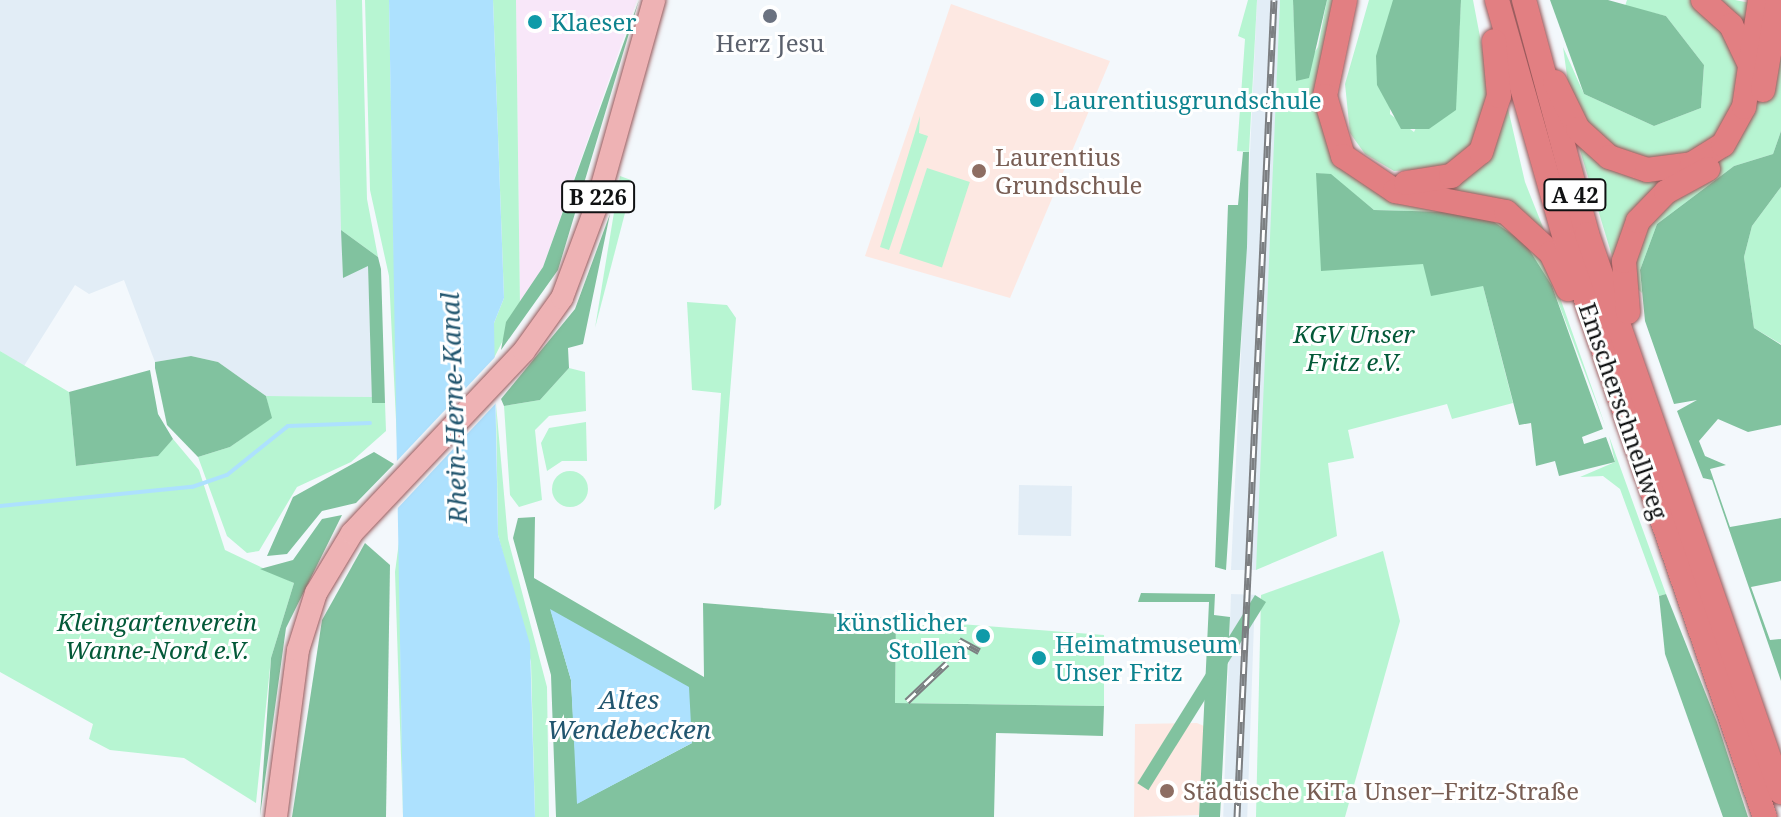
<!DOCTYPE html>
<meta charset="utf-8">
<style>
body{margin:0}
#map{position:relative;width:1781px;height:817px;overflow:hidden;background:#f3f8fc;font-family:"Noto Serif",serif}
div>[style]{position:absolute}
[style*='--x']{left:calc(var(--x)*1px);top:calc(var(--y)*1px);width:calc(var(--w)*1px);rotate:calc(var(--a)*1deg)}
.commercial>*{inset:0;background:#f8e7f9}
.built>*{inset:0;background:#e2edf6;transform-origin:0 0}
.education>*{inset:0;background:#fde8e2}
.green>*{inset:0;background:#b7f5d2;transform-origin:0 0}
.round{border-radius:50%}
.forest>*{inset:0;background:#81c29f;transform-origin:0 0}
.water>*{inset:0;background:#ade1fe}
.pier>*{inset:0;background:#f3f8fc}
.stream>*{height:4px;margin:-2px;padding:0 2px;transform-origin:2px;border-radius:2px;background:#ade1fe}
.roads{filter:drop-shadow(0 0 2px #98595b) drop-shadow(0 0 2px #98595b)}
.primary>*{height:22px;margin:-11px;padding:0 11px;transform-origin:11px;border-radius:11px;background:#eeb2b4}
.highway>*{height:24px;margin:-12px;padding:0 12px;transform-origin:12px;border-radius:12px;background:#e27f82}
.rail>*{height:7px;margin-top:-3.5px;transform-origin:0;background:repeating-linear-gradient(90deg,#fff 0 12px,#7c7f82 0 24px);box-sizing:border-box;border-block:2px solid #7c7f82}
.dots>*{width:22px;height:22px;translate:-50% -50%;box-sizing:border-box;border:4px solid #fff;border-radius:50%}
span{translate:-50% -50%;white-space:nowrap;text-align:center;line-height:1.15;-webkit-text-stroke:6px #fff;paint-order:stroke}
.shield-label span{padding:2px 6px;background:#fff;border:2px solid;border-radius:6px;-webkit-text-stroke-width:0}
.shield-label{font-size:22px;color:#101213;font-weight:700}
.culture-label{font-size:24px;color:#0d838f}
.left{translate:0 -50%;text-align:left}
.right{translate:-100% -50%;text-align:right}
.worship-label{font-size:24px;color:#5b616d}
.education-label{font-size:24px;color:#785e54}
.park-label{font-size:24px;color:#035938;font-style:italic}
.street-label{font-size:24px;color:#101213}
.water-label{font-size:26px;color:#22566f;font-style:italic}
</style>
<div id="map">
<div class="commercial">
<i style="clip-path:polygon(516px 0,637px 0,543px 267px,520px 307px)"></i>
</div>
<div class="built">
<i style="clip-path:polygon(0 0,336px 0,343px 277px,368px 265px,372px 397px,266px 396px,218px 362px,191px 356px,155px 362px,124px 280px,89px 294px,75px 285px,24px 366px,0 351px)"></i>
<i style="clip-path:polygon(1257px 0,1280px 0,1259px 540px,1256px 570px,1231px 570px)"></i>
<i style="left:1019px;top:485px;width:53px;height:50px;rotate:1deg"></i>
<i style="left:1231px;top:594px;width:24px;height:223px;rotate:2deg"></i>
</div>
<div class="education">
<i style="clip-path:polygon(951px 4px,1110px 61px,1010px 298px,865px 256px)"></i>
<i style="clip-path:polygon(1197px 723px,1204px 726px,1199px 815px,1134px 817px,1135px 724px)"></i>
</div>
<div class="green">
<i style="clip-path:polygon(336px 0,362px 0,367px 199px,378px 257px,341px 230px)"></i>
<i style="clip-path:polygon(365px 0,389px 0,398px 461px,389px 276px,370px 190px)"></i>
<i style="clip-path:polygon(493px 0,516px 0,520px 307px,494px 358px,494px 323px,504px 298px)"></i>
<i style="clip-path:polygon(1248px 0,1257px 0,1249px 152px,1237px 151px,1245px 39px,1238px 36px)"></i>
<i style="clip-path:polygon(1280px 0,1293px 0,1297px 81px,1318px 47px,1327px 0,1335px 0,1316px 99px,1337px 163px,1389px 198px,1458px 210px,1506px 225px,1541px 259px,1557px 289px,1606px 428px,1552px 286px,1450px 212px,1374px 210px,1331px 175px,1316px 173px,1423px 264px,1483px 286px,1513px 403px,1452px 419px,1447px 404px,1348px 430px,1354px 458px,1328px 463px,1337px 536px,1256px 570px)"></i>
<i style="clip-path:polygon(1369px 0,1393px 0,1390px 114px,1414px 132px,1459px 38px,1461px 0,1473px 0,1489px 84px,1476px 140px,1445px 168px,1394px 171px,1365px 154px,1350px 133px,1345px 84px)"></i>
<i style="clip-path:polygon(1627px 0,1735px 0,1781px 9px,1781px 131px,1773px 154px,1734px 166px,1657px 224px,1640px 270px,1642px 293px,1616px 269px,1575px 134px,1563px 47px,1584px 94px,1654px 126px,1701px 108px,1704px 65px,1666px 16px,1625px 6px)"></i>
<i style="clip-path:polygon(1506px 100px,1525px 182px,1546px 235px,1425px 189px,1451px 182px)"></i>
<i style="clip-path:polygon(920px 116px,919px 133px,928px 136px,889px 250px,880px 247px)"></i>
<i style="left:927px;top:168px;width:45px;height:90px;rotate:18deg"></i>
<i style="clip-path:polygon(620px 176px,631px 180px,631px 190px,595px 328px)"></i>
<i style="clip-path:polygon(1781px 187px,1781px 344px,1754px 328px,1744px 257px,1752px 226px)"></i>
<i style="clip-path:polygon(687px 302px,727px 305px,736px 318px,721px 505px,714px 510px,721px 393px,692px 390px)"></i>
<i style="clip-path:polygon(0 351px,69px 392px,76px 466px,157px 456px,173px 439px,199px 470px,225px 550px,294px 583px,271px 658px,256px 803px,184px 758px,110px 750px,89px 739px,93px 724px,0 672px)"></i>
<i style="clip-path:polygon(569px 368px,585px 372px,586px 411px,549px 416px,535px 430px,542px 500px,519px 507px,510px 495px,504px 406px,540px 400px)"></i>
<i style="clip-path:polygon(266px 396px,372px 397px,385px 403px,386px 431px,351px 462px,297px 487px,259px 551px,247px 553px,227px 536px,198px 457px,230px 447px,271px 418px)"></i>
<i style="clip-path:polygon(496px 404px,508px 539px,547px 687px,549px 817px,535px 817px,531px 662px,498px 535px)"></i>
<i style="clip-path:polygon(586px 422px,587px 461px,562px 461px,547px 471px,541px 443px,549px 428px)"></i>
<i style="clip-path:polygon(1609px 436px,1666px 594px,1659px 596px,1620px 489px,1603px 476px,1580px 477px,1615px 462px)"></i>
<i class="round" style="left:552px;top:471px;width:36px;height:36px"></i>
<i style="clip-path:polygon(399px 542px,403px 817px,395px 572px)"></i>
<i style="clip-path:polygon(1383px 551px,1400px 621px,1345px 817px,1256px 817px,1261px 595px)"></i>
<i style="clip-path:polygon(896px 619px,1104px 635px,1104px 706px,895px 703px)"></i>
</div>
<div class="forest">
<i style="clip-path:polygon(639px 0,558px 270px,501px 350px,506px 322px,543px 267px)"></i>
<i style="clip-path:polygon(1293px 0,1327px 0,1309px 78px,1296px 81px)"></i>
<i style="clip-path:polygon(1393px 0,1461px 0,1456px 110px,1429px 129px,1401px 129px,1377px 85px,1376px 56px)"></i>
<i style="clip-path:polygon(1550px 0,1608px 0,1666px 16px,1704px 65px,1701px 108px,1654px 126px,1584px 94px)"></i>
<i style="clip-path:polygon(1781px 131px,1781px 187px,1752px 226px,1744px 257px,1754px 328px,1781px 345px,1781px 425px,1748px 432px,1718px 419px,1699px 441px,1705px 456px,1726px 465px,1710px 469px,1730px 527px,1781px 518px,1781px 581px,1751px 587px,1770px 640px,1781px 639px,1781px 681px,1712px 480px,1703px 478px,1677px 411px,1697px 400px,1674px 404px,1645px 321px,1640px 270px,1657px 224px,1734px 166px,1773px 154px)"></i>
<i style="clip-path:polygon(1243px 152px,1249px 152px,1247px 247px,1226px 570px,1215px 567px,1228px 205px,1238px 205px)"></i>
<i style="clip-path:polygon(1316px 173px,1331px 174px,1374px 210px,1450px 212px,1494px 222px,1525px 243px,1552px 286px,1603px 429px,1582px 437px,1584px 444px,1606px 437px,1615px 462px,1559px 476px,1555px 461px,1536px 466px,1531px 423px,1519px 425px,1483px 286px,1431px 296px,1423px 264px,1321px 271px)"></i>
<i style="clip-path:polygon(610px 214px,583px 344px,568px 348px,569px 368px,540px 400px,504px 406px,501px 399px,575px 309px)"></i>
<i style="clip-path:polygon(341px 230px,378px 257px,381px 269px,385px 403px,372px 403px,368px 266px,343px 278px)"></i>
<i style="clip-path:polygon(191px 356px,218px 362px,266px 396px,272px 418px,230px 447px,198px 457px,167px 425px,155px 368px,155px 362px)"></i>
<i style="clip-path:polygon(150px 370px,158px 414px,173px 439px,158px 456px,76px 466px,69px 392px)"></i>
<i style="clip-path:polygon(374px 452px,394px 464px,356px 503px,322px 511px,287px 554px,267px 556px,293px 497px)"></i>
<i style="clip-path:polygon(342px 515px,286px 628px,260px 816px,271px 658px,294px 583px,260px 569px,293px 560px,322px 519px)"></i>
<i style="clip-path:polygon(evenodd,535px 517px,534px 578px,704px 677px,703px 603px,896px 619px,895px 703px,1104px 706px,1103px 736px,996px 733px,994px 817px,556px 817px,551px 675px,513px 538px,518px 518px,535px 517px,551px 611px,692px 743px,578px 803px,571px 680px,551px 611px)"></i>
<i style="clip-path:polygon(365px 543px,390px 565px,386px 817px,292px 817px,322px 620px)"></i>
<i style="clip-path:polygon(1141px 593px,1215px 594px,1214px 615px,1230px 617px,1220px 817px,1199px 817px,1209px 602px,1138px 602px)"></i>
<i style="clip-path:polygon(1666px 594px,1717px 722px,1748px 817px,1723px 817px,1665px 654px,1659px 596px)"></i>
<i style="left:1255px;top:595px;width:13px;height:222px;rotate:32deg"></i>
</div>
<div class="water">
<i style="clip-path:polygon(389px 0,493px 0,504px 298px,494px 323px,498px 535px,530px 644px,535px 817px,403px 817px)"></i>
<i style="clip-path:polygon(550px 609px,689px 687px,692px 743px,577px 804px,571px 680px)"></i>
</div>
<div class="pier">
<i style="clip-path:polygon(498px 354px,499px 400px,395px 511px,394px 464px)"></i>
</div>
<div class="stream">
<i style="--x:0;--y:506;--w:193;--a:-5.7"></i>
<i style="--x:192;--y:487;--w:37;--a:-19"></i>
<i style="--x:227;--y:475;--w:78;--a:-38.8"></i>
<i style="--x:288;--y:426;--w:82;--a:-2.1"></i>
</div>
<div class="roads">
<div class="primary">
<i style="--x:276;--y:817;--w:168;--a:-82.5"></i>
<i style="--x:298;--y:650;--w:60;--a:-72.5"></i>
<i style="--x:316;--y:593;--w:70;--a:-59"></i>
<i style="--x:352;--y:533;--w:250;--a:-46.6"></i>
<i style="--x:524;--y:351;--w:65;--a:-54.4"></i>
<i style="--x:562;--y:298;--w:97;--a:-69.5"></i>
<i style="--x:596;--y:207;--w:215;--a:-74.3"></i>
</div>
<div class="highway">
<i style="--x:1345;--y:0;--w:98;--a:101.8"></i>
<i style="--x:1325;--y:96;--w:63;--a:73.3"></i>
<i style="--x:1343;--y:156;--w:63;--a:33.9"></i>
<i style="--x:1395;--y:191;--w:113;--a:10.7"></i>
<i style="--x:1506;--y:212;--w:61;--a:42.3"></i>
<i style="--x:1551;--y:253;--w:40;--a:65"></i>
<i style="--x:1497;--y:0;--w:252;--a:74.1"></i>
<i style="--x:1566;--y:242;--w:608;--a:70.91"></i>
<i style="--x:1524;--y:0;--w:242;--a:74.9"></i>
<i style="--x:1587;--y:234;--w:591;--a:70.83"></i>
<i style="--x:1703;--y:0;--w:38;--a:42"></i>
<i style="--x:1731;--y:25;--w:42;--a:64.7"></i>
<i style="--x:1555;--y:82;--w:52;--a:63.9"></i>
<i style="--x:1578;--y:129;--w:42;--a:42.1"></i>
<i style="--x:1609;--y:157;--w:40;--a:18.9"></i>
<i style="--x:1647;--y:170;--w:45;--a:-7.6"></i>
<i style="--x:1692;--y:164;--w:36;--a:-32"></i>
<i style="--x:1723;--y:145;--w:43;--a:-61.1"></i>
<i style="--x:1744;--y:107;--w:108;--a:-81.5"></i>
<i style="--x:1763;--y:90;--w:91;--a:-80.5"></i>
<i style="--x:1406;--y:183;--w:46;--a:-8.8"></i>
<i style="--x:1451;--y:176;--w:38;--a:-39"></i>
<i style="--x:1481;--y:152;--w:59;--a:-72.2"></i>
<i style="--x:1499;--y:96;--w:55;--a:-95.2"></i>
<i style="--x:1628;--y:312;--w:51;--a:-94.5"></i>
<i style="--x:1624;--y:261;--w:42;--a:-70.7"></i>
<i style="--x:1638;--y:221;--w:40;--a:-46"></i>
<i style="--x:1666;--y:192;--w:48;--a:-28.7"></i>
</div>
</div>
<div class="rail">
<i style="--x:959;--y:640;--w:23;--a:29"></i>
<i style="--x:907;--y:701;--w:55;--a:-43.5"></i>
<i style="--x:1237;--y:817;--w:818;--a:-87.41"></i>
</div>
<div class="dots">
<i style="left:770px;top:16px;background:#6b7280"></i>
<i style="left:535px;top:22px;background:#0f9aa8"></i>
<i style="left:1037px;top:100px;background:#0f9aa8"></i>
<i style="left:979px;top:171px;background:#8d6e63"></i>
<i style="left:983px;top:636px;background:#0f9aa8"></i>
<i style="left:1039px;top:658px;background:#0f9aa8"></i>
<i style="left:1167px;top:791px;background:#8d6e63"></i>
</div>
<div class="shield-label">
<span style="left:1575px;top:195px">A 42</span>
<span style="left:598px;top:197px">B 226</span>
</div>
<div class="culture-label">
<span class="left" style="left:551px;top:22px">Klaeser</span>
<span class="left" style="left:1053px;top:100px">Laurentiusgrundschule</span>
<span class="right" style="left:967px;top:636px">künstlicher<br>Stollen</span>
<span class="left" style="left:1055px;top:658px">Heimatmuseum<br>Unser Fritz</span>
</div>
<div class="worship-label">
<span style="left:770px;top:43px">Herz Jesu</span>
</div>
<div class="education-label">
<span class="left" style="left:995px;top:171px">Laurentius<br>Grundschule</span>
<span class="left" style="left:1183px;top:791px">Städtische KiTa Unser–Fritz-Straße</span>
</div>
<div class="park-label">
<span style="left:1354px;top:348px">KGV Unser<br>Fritz e.V.</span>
<span style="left:157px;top:636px">Kleingartenverein<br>Wanne-Nord e.V.</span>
</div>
<div class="street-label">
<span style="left:1624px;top:411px;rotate:71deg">Emscherschnellweg</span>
</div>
<div class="water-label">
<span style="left:454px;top:408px;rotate:-92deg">Rhein-Herne-Kanal</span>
<span style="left:629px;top:715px">Altes<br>Wendebecken</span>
</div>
</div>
